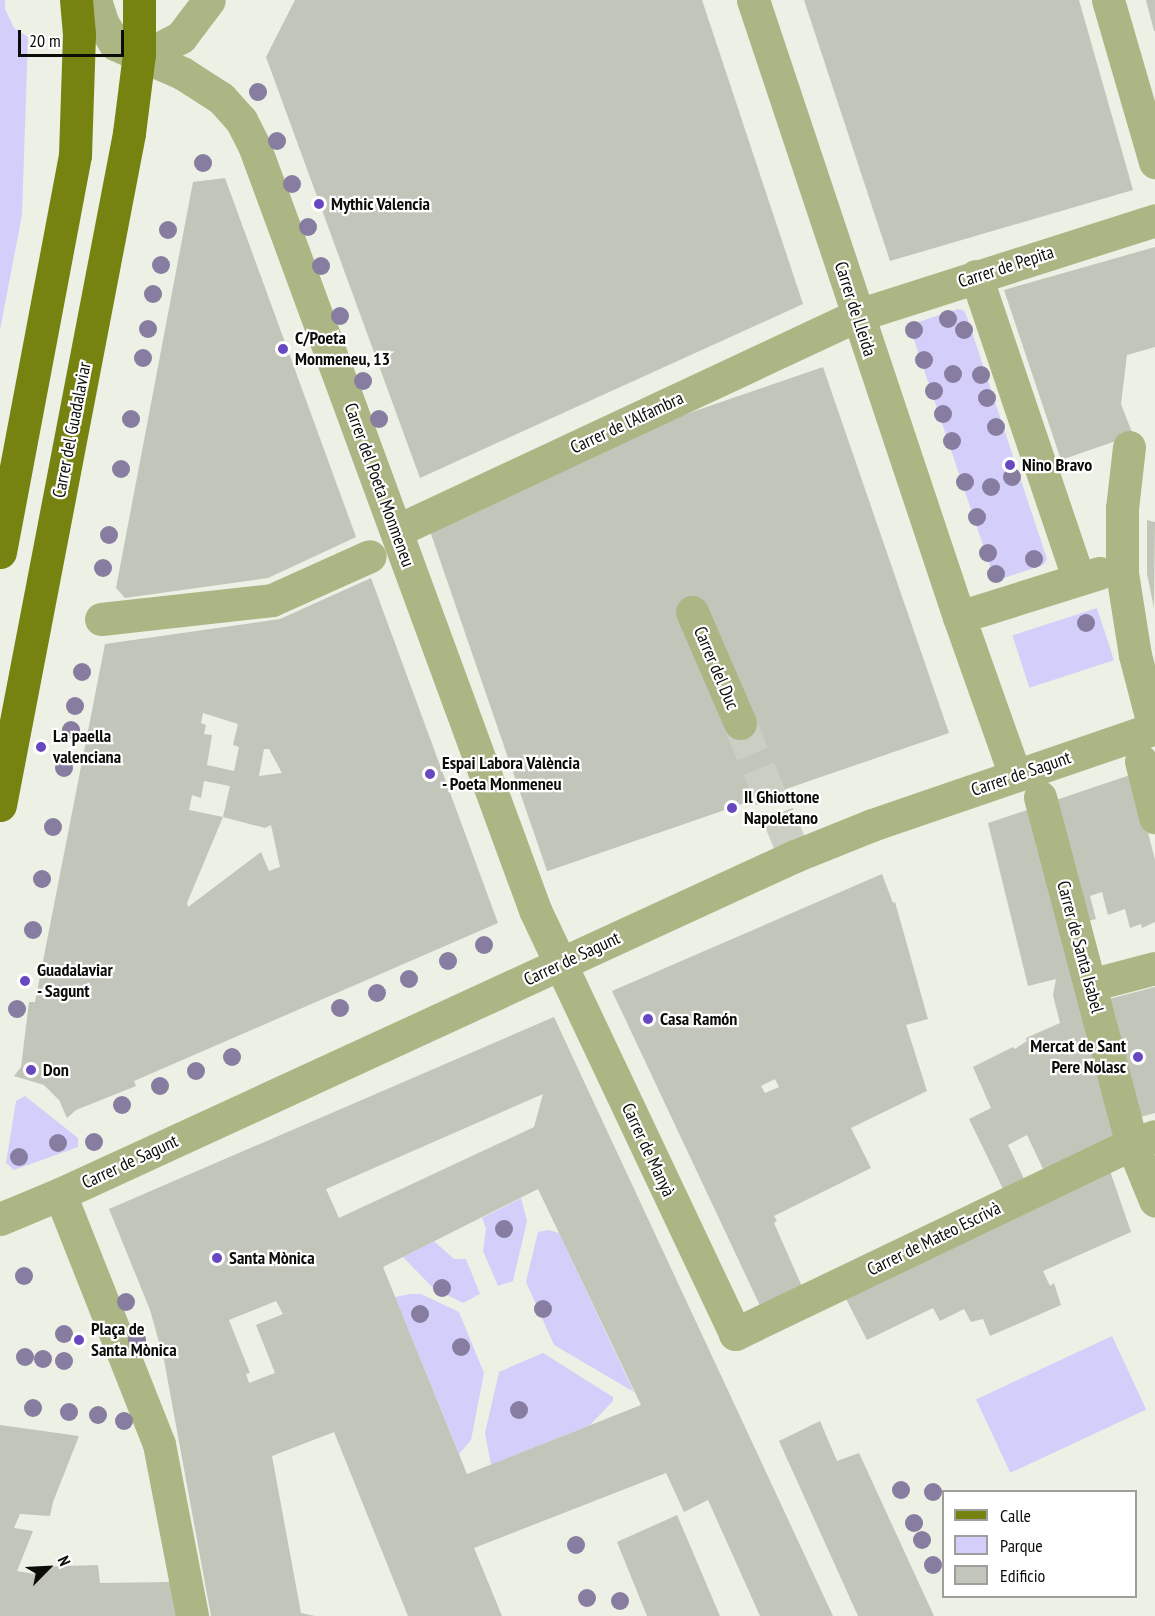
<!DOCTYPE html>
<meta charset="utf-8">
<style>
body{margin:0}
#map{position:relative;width:1155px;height:1616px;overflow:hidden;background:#edf0e4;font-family:"PT Sans Narrow",sans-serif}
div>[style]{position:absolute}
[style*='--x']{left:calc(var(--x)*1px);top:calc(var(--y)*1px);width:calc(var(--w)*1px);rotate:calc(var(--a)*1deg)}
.green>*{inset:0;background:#d4cffa;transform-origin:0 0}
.building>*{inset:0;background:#c2c5b9;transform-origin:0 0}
.minor-tunnel>*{height:33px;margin-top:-16.5px;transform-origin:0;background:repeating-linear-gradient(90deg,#cbcec3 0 33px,transparent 0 49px)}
.minor>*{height:33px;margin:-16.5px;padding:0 16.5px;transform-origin:16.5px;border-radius:16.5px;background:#acb584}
.major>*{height:33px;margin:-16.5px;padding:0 16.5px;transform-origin:16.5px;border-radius:16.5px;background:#768311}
.trees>*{width:18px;height:18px;margin:-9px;border-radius:50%;background:#877da0}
.dots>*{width:16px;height:16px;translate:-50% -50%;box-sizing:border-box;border:3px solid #fff;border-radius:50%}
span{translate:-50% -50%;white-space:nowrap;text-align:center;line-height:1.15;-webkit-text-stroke:4.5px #fff;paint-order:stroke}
.poi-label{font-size:18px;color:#0c0d09;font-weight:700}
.left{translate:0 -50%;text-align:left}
.right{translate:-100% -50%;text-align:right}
.street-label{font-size:18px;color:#0c0d09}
.legend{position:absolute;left:942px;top:1490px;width:195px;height:108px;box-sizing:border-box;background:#fff;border:2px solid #9e9e9d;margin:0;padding:8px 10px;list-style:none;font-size:18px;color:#0c0d09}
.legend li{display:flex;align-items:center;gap:12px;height:30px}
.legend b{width:30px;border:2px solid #9e9e9d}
.north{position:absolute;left:18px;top:1538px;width:60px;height:60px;-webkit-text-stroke:4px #fff;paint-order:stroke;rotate:66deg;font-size:16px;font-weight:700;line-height:24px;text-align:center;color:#0c0d09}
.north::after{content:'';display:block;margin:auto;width:21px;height:27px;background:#0c0d09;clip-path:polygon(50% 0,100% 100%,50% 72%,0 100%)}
.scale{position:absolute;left:18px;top:30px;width:106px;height:27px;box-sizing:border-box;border:3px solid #0c0d09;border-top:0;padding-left:8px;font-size:18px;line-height:21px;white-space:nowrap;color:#0c0d09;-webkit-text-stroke:4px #fff;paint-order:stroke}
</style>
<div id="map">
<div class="green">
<i style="clip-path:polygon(0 0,5px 0,5px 9px,14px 28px,28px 37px,22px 215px,0 330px)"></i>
<i style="clip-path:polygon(958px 309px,963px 310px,966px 314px,1047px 559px,1043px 565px,995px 581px,909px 325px)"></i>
<i style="left:1097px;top:608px;width:55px;height:89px;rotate:72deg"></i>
<i style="clip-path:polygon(25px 1096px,78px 1138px,78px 1147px,14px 1170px,6px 1163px,16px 1101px)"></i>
<i style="clip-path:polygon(521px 1198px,527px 1221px,513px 1281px,498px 1286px,483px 1251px,486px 1228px,482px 1218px)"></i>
<i style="clip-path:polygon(548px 1230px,559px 1233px,634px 1392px,554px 1345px,526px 1282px,538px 1232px)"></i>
<i style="clip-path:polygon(434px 1241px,454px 1259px,466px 1259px,480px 1294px,463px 1303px,432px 1287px,403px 1257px)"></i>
<i style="clip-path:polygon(410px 1294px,421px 1294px,459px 1312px,484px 1373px,471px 1440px,459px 1454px,395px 1297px)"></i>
<i style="left:1112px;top:1336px;width:81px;height:150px;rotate:65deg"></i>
<i style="clip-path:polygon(543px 1353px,613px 1397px,613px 1401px,590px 1425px,491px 1465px,485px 1433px,499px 1372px)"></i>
</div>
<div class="building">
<i style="clip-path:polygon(295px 0,702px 0,803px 304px,420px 478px,266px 57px)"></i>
<i style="clip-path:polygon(804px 0,1079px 0,1133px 190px,890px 261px)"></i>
<i style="clip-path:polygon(1146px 0,1155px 0,1155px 31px,1154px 31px)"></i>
<i style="clip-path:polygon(225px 178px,356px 537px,268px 578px,125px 598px,116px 588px,193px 182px)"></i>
<i style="clip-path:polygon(1155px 247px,1155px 347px,1127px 355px,1121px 404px,1133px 435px,1061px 460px,1004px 290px)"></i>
<i style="left:823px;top:367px;width:387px;height:425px;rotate:71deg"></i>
<i style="clip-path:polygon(1147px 520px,1155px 522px,1154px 608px,1147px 574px)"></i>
<i style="clip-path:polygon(evenodd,371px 578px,498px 923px,134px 1081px,136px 1086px,76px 1110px,67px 1118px,59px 1100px,44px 1085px,14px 1076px,21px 1067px,29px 1002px,35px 1002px,105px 644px,280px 619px,371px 578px,203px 713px,238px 724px,233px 745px,239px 747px,234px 771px,207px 765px,212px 735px,204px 734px,206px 725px,201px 723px,203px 713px,371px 578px,264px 749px,269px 749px,282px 773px,259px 776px,264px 749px,371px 578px,204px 781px,230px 786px,223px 817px,265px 828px,271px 825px,280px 867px,269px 871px,261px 852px,188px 907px,187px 903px,223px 817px,189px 810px,192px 795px,201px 798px,204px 781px)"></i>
<i style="clip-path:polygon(1133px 774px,1155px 860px,1155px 922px,1142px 928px,1141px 924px,1130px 928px,1125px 909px,1108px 915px,1102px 892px,1090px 896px,1096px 919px,1084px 922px,1053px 801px)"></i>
<i style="clip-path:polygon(1030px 809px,1117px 1138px,1045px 1173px,1027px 1135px,1008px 1145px,1026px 1183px,1005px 1193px,969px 1119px,991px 1108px,973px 1067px,1013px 1047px,1015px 1049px,1027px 1041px,1026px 1038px,1060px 1023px,1053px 995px,1056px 979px,1028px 986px,988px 823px)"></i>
<i style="clip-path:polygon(evenodd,882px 874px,893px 903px,895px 902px,928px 1019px,906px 1025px,927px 1091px,851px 1128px,871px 1168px,774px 1216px,777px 1221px,774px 1223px,804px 1291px,763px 1312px,612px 991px,882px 874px,775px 1079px,779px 1087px,765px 1093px,761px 1086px,775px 1079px)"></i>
<i style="clip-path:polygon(1155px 987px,1155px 1113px,1137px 1118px,1105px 1000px)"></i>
<i style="clip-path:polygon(evenodd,554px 1017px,833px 1616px,760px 1616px,708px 1500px,684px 1512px,666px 1473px,474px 1548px,502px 1616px,408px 1616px,334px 1432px,272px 1456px,301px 1613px,315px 1616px,211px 1616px,164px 1360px,150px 1310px,109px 1209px,554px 1017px,543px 1094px,534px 1127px,339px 1218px,326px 1189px,543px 1094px,554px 1017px,538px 1189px,641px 1405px,467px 1474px,383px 1267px,538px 1189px,554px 1017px,276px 1301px,283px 1314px,256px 1325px,275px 1373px,249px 1383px,246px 1374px,250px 1373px,229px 1320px,276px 1301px)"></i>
<i style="clip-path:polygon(1109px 1168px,1131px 1232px,1043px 1271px,1050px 1286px,1054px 1283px,1061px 1305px,990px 1336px,983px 1319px,971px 1322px,964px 1309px,940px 1321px,933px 1308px,867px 1340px,845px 1297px)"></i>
<i style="clip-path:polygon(820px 1421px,837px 1461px,859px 1453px,934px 1616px,858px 1616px,779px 1441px)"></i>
<i style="clip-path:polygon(0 1425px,79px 1436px,53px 1502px,50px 1516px,20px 1514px,14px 1528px,33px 1531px,17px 1571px,34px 1574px,35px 1567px,98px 1565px,100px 1583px,172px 1582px,178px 1616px,0 1616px)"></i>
<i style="clip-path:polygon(677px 1515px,720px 1616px,647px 1616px,617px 1542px)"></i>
</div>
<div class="minor-tunnel">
<i style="--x:740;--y:723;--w:144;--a:67.5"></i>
</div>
<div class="minor">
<i style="--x:95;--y:0;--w:25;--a:72"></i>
<i style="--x:103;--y:24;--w:23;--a:59"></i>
<i style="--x:115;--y:44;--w:73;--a:23.4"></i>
<i style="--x:182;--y:73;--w:46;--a:32.7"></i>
<i style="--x:221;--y:98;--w:30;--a:48"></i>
<i style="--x:241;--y:120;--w:31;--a:63"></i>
<i style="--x:255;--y:148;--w:812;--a:69.82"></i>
<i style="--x:535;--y:910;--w:469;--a:64.7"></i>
<i style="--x:735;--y:1334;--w:440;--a:-25.6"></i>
<i style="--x:1132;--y:1144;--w:24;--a:-19"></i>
<i style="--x:753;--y:0;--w:650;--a:71.54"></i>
<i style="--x:959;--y:617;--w:168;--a:70.5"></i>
<i style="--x:1108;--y:0;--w:169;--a:73.8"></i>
<i style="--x:139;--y:54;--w:17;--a:-13"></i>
<i style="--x:156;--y:50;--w:28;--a:-27"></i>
<i style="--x:181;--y:37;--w:46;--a:-52.9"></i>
<i style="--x:976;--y:276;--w:319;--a:71.3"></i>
<i style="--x:1129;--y:447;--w:61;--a:96.5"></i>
<i style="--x:1122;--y:508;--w:65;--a:90"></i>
<i style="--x:1122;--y:573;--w:83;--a:81"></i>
<i style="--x:1135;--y:655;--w:75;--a:75.4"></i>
<i style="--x:396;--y:531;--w:510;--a:-25.06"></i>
<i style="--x:858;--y:315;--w:312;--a:-17.7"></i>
<i style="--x:692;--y:612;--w:121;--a:66.6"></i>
<i style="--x:959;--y:617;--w:147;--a:-17.4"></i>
<i style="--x:101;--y:619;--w:172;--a:-6.3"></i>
<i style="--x:272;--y:600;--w:107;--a:-24.2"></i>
<i style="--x:1141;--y:761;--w:58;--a:76"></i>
<i style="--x:1040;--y:797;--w:359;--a:75.2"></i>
<i style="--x:1132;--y:1144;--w:61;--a:67.7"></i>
<i style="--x:1090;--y:985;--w:67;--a:-14.7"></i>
<i style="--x:60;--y:1194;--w:269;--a:68.4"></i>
<i style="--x:159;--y:1444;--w:175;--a:79.1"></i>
<i style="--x:0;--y:1219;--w:65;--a:-22.6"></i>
<i style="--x:60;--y:1194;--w:809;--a:-24.7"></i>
<i style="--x:795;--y:856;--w:83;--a:-21.9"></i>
<i style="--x:872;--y:825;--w:299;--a:-18.9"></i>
</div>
<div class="major">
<i style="--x:0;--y:552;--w:404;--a:-79.3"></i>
<i style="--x:75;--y:155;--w:121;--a:-88.1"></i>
<i style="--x:79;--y:34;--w:34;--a:-95"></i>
<i style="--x:0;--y:805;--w:684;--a:-79.13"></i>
<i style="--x:129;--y:133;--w:80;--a:-82.8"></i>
<i style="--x:139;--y:54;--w:54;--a:-90"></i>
</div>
<div class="trees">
<i style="left:258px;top:92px"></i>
<i style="left:277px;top:141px"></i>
<i style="left:203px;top:163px"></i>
<i style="left:292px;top:184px"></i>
<i style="left:308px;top:227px"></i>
<i style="left:168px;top:230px"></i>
<i style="left:161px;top:265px"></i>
<i style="left:321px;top:266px"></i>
<i style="left:153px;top:294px"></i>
<i style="left:340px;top:316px"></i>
<i style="left:948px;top:319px"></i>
<i style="left:148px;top:329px"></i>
<i style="left:914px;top:330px"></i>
<i style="left:964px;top:330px"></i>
<i style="left:143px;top:358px"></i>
<i style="left:924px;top:360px"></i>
<i style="left:953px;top:374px"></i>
<i style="left:981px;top:375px"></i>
<i style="left:363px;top:381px"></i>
<i style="left:934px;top:391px"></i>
<i style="left:987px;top:398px"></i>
<i style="left:943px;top:414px"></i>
<i style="left:131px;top:419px"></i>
<i style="left:379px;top:419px"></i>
<i style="left:996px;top:427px"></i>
<i style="left:952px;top:441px"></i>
<i style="left:121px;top:469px"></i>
<i style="left:1012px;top:477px"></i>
<i style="left:965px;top:482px"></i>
<i style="left:991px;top:487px"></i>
<i style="left:977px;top:517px"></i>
<i style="left:109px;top:535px"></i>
<i style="left:988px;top:553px"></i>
<i style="left:1034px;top:559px"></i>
<i style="left:103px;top:568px"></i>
<i style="left:996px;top:574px"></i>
<i style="left:1086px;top:623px"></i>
<i style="left:82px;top:672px"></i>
<i style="left:75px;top:706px"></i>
<i style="left:71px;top:730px"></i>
<i style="left:64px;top:768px"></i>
<i style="left:53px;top:827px"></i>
<i style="left:42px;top:879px"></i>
<i style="left:33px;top:930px"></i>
<i style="left:484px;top:945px"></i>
<i style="left:448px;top:961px"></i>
<i style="left:409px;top:979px"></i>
<i style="left:377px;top:993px"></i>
<i style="left:340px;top:1008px"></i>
<i style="left:17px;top:1009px"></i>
<i style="left:232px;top:1057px"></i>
<i style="left:196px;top:1071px"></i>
<i style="left:160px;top:1086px"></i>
<i style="left:122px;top:1105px"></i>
<i style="left:94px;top:1142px"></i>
<i style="left:58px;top:1143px"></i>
<i style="left:19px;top:1157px"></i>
<i style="left:504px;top:1229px"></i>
<i style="left:24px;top:1276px"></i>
<i style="left:442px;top:1288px"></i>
<i style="left:126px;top:1302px"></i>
<i style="left:543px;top:1309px"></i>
<i style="left:420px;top:1314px"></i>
<i style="left:64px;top:1334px"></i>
<i style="left:137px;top:1340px"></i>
<i style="left:461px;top:1347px"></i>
<i style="left:25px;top:1357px"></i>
<i style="left:43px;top:1359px"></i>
<i style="left:64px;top:1361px"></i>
<i style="left:33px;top:1408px"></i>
<i style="left:519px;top:1410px"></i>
<i style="left:69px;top:1412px"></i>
<i style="left:98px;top:1415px"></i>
<i style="left:124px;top:1421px"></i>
<i style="left:901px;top:1490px"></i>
<i style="left:933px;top:1492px"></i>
<i style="left:914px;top:1523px"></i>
<i style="left:922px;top:1540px"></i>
<i style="left:576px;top:1545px"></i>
<i style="left:933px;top:1565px"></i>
<i style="left:587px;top:1598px"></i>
<i style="left:620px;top:1601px"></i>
</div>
<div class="dots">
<i style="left:319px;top:204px;background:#6748c1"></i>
<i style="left:283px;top:349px;background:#6748c1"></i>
<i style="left:1010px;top:465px;background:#6748c1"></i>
<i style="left:41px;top:747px;background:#6748c1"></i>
<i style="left:430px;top:774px;background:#6748c1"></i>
<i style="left:732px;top:808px;background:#6748c1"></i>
<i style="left:25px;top:981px;background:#6748c1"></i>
<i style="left:648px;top:1019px;background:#6748c1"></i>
<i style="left:1138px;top:1057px;background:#6748c1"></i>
<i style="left:31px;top:1070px;background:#6748c1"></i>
<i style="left:217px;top:1258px;background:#6748c1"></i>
<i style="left:79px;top:1340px;background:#6748c1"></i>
</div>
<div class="poi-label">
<span class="left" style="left:331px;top:204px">Mythic Valencia</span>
<span class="left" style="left:295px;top:349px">C/Poeta<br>Monmeneu, 13</span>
<span class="left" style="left:1022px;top:465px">Nino Bravo</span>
<span class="left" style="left:53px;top:747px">La paella<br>valenciana</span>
<span class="left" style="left:442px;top:774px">Espai Labora València<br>- Poeta Monmeneu</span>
<span class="left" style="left:744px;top:808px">Il Ghiottone<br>Napoletano</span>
<span class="left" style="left:37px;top:981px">Guadalaviar<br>- Sagunt</span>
<span class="left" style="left:660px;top:1019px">Casa Ramón</span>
<span class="right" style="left:1126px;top:1057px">Mercat de Sant<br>Pere Nolasc</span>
<span class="left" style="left:43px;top:1070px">Don</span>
<span class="left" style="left:229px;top:1258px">Santa Mònica</span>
<span class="left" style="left:91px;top:1340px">Plaça de<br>Santa Mònica</span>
</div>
<div class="street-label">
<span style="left:1006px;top:267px;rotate:-18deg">Carrer de Pepita</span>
<span style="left:855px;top:309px;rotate:72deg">Carrer de Lleida</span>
<span style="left:627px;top:423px;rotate:-25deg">Carrer de l'Alfambra</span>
<span style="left:72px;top:430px;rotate:-79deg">Carrer del Guadalaviar</span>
<span style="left:379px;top:485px;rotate:70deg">Carrer del Poeta Monmeneu</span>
<span style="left:716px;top:668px;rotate:67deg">Carrer del Duc</span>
<span style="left:1021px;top:774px;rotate:-19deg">Carrer de Sagunt</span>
<span style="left:1080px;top:947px;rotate:75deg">Carrer de Santa Isabel</span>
<span style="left:572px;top:959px;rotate:-25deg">Carrer de Sagunt</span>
<span style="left:648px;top:1150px;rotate:65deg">Carrer de Manyà</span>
<span style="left:130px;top:1162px;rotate:-25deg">Carrer de Sagunt</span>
<span style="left:934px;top:1239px;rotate:-26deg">Carrer de Mateo Escrivà</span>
</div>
<ul class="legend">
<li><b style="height:8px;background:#768311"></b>Calle</li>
<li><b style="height:16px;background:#d4cffa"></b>Parque</li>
<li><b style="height:16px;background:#c2c5b9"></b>Edificio</li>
</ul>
<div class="north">N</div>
<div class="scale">20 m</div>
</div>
